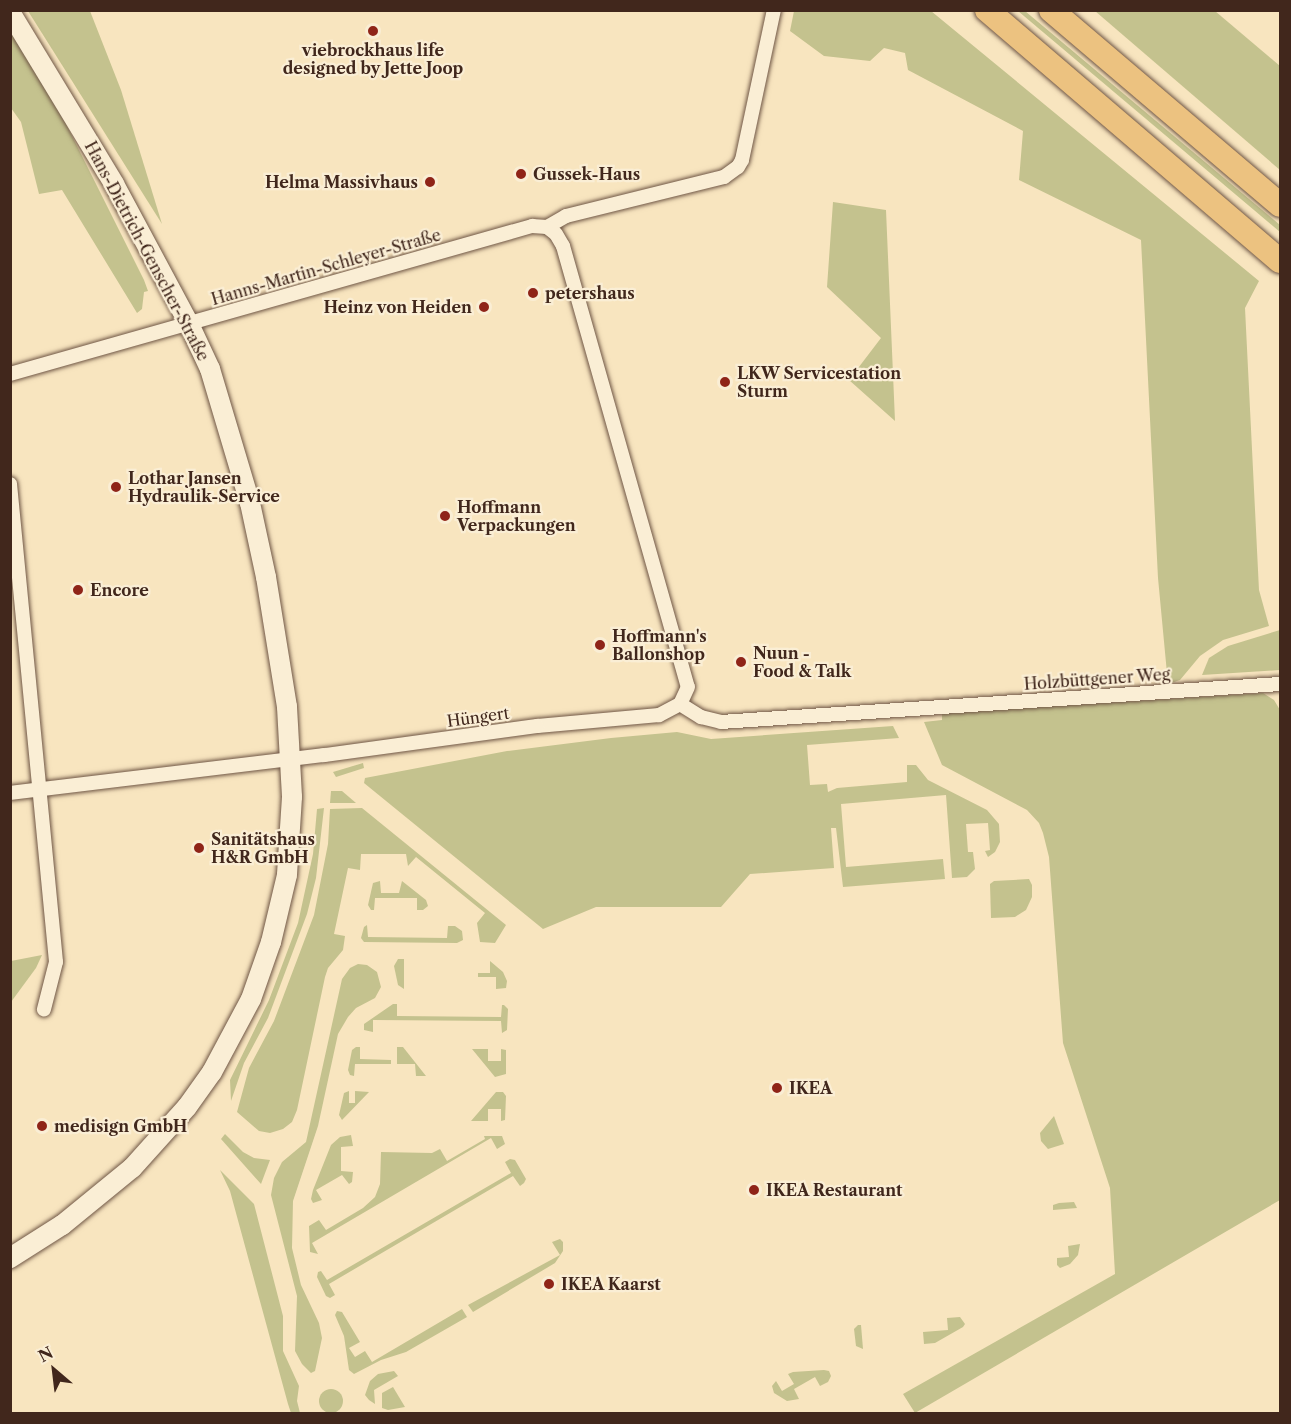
<!DOCTYPE html>
<meta charset="utf-8">
<style>
body{margin:0}
#map{position:relative;width:1291px;height:1424px;overflow:hidden;background:#f8e5bf;font-family:"Libre Caslon Text",serif}
div>[style]{position:absolute}
[style*='--x']{left:calc(var(--x)*1px);top:calc(var(--y)*1px);width:calc(var(--w)*1px);rotate:calc(var(--a)*1deg)}
.green>*{inset:0;background:#c4c28e}
.round{border-radius:50%}
.roads{filter:drop-shadow(0 0 2px #6f5645) drop-shadow(0 0 2px #6f5645)}
.street>*{height:14px;margin:-7px;padding:0 7px;transform-origin:7px;border-radius:7px;background:#faeed5}
.secondary>*{height:20px;margin:-10px;padding:0 10px;transform-origin:10px;border-radius:10px;background:#faeed5}
.highway>*{height:24px;margin:-12px;padding:0 12px;transform-origin:12px;border-radius:12px;background:#ecc280}
.dots>*{width:16px;height:16px;translate:-50% -50%;box-sizing:border-box;border:3px solid #faeed5;border-radius:50%}
span{translate:-50% -50%;white-space:nowrap;text-align:center;line-height:1.15;-webkit-text-stroke:4.5px #faeed5;paint-order:stroke}
.poi-label{font-size:16px;color:#41271c;font-weight:700}
.left{translate:0 -50%;text-align:left}
.right{translate:-100% -50%;text-align:right}
.street-label{font-size:16px;color:#41271c}
.frame{position:absolute;inset:0;border:12px solid #41271c;pointer-events:none}
.north{position:absolute;left:24px;top:1340px;width:60px;height:60px;-webkit-text-stroke:4px #faeed5;paint-order:stroke;rotate:332deg;font-size:16px;font-weight:700;line-height:24px;text-align:center;color:#41271c}
.north::after{content:'';display:block;margin:auto;width:21px;height:27px;background:#41271c;clip-path:polygon(50% 0,100% 100%,50% 72%,0 100%)}
</style>
<div id="map">
<div class="green">
<i style="clip-path:polygon(28px 11px,90px 11px,121px 90px,162px 224px)"></i>
<i style="clip-path:polygon(794px 11px,931px 11px,1259px 281px,1245px 308px,1259px 590px,1269px 626px,1223px 640px,1200px 656px,1180px 680px,1168px 684px,1158px 578px,1141px 240px,1019px 180px,1023px 131px,908px 70px,905px 53px,884px 48px,870px 61px,824px 56px,790px 31px)"></i>
<i style="clip-path:polygon(1018px 11px,1025px 11px,1280px 225px,1280px 232px)"></i>
<i style="clip-path:polygon(1095px 11px,1215px 11px,1280px 66px,1280px 170px)"></i>
<i style="clip-path:polygon(10px 30px,54px 100px,144px 280px,148px 291px,144px 292px,142px 309px,137px 313px,62px 190px,39px 194px,21px 122px,11px 108px)"></i>
<i style="clip-path:polygon(833px 202px,886px 210px,895px 421px,849px 380px,881px 338px,827px 287px)"></i>
<i style="clip-path:polygon(1280px 630px,1280px 670px,1202px 675px,1209px 658px,1228px 646px)"></i>
<i style="clip-path:polygon(1263px 693px,1274px 700px,1280px 710px,1280px 1200px,915px 1413px,903px 1394px,1115px 1274px,1110px 1188px,1063px 1043px,1049px 857px,1043px 833px,1039px 823px,1027px 810px,942px 765px,924px 722px,942px 720px,942px 713px)"></i>
<i style="clip-path:polygon(893px 726px,899px 738px,807px 745px,810px 785px,827px 784px,828px 792px,837px 788px,907px 782px,907px 765px,916px 765px,928px 780px,987px 810px,999px 824px,1000px 842px,995px 852px,988px 857px,985px 851px,990px 850px,988px 823px,966px 824px,968px 852px,973px 852px,975px 869px,967px 877px,952px 878px,946px 795px,841px 804px,846px 867px,943px 859px,945px 879px,843px 887px,836px 828px,831px 828px,834px 868px,750px 874px,721px 907px,596px 907px,543px 929px,364px 783px,365px 778px,507px 751px,611px 738px,677px 732px,711px 739px)"></i>
<i style="clip-path:polygon(363px 763px,364px 768px,336px 777px,333px 772px)"></i>
<i style="clip-path:polygon(331px 791px,342px 791px,356px 803px,330px 803px)"></i>
<i style="clip-path:polygon(324px 808px,316px 878px,307px 914px,268px 1018px,244px 1063px,231px 1101px,230px 1080px,269px 1000px,298px 923px,313px 854px,317px 809px)"></i>
<i style="clip-path:polygon(362px 808px,506px 925px,495px 943px,480px 942px,477px 923px,485px 913px,416px 857px,408px 866px,406px 854px,361px 854px,360px 870px,348px 868px,334px 934px,345px 936px,343px 950px,328px 968px,325px 977px,297px 1110px,292px 1122px,283px 1129px,270px 1133px,259px 1131px,237px 1112px,249px 1068px,274px 1021px,314px 915px,328px 844px,330px 809px)"></i>
<i style="clip-path:polygon(1029px 879px,1032px 885px,1032px 897px,1026px 910px,1015px 917px,991px 918px,990px 884px,994px 881px)"></i>
<i style="clip-path:polygon(380px 881px,381px 893px,399px 893px,402px 881px,426px 900px,428px 906px,423px 910px,417px 910px,417px 898px,375px 898px,374px 910px,371px 910px,368px 905px,373px 883px)"></i>
<i style="clip-path:polygon(367px 925px,368px 937px,447px 938px,448px 926px,455px 926px,462px 931px,463px 940px,457px 943px,364px 942px,361px 938px,364px 927px)"></i>
<i style="clip-path:polygon(42px 955px,36px 968px,11px 1002px,11px 961px)"></i>
<i style="clip-path:polygon(398px 959px,404px 959px,404px 989px,398px 985px,394px 966px)"></i>
<i style="clip-path:polygon(490px 961px,503px 972px,507px 981px,506px 988px,496px 989px,496px 977px,478px 977px,478px 973px,490px 973px)"></i>
<i style="clip-path:polygon(358px 964px,367px 965px,377px 972px,381px 987px,375px 998px,356px 1008px,348px 1017px,338px 1034px,318px 1126px,293px 1201px,292px 1248px,301px 1285px,319px 1323px,322px 1338px,315px 1371px,311px 1373px,302px 1364px,295px 1351px,297px 1296px,271px 1195px,274px 1178px,282px 1162px,306px 1142px,342px 979px,350px 968px)"></i>
<i style="clip-path:polygon(393px 1004px,397px 1004px,397px 1016px,501px 1017px,502px 1005px,504px 1005px,508px 1009px,507px 1030px,502px 1033px,501px 1021px,373px 1020px,373px 1032px,364px 1030px,364px 1024px)"></i>
<i style="clip-path:polygon(356px 1047px,360px 1047px,360px 1059px,391px 1060px,391px 1064px,355px 1064px,354px 1076px,350px 1075px,348px 1070px,352px 1050px)"></i>
<i style="clip-path:polygon(397px 1047px,403px 1047px,426px 1076px,416px 1076px,415px 1064px,397px 1064px)"></i>
<i style="clip-path:polygon(472px 1049px,488px 1049px,488px 1061px,501px 1061px,501px 1049px,506px 1050px,506px 1074px,495px 1077px)"></i>
<i style="clip-path:polygon(349px 1091px,349px 1103px,355px 1103px,355px 1091px,369px 1092px,342px 1120px,339px 1115px,344px 1093px)"></i>
<i style="clip-path:polygon(496px 1092px,503px 1092px,506px 1096px,505px 1120px,501px 1121px,501px 1109px,488px 1109px,488px 1121px,471px 1121px)"></i>
<i style="clip-path:polygon(1054px 1116px,1064px 1144px,1048px 1149px,1041px 1141px,1040px 1133px)"></i>
<i style="clip-path:polygon(225px 1134px,243px 1152px,254px 1158px,270px 1160px,261px 1184px,221px 1139px)"></i>
<i style="clip-path:polygon(351px 1135px,353px 1146px,341px 1147px,341px 1171px,353px 1172px,352px 1182px,349px 1184px,342px 1175px,316px 1190px,322px 1200px,313px 1203px,311px 1199px,313px 1190px,331px 1145px,340px 1137px)"></i>
<i style="clip-path:polygon(484px 1136px,502px 1136px,505px 1144px,497px 1149px,491px 1138px,312px 1243px,318px 1254px,310px 1252px,309px 1226px,319px 1220px,326px 1230px,363px 1208px,375px 1197px,380px 1184px,381px 1152px,432px 1153px,440px 1149px,447px 1161px,485px 1139px)"></i>
<i style="clip-path:polygon(510px 1159px,515px 1160px,526px 1179px,524px 1183px,520px 1186px,513px 1176px,329px 1284px,335px 1295px,330px 1298px,326px 1296px,317px 1277px,318px 1272px,321px 1271px,327px 1280px,511px 1173px,505px 1162px)"></i>
<i style="clip-path:polygon(220px 1170px,254px 1204px,283px 1316px,283px 1351px,299px 1386px,297px 1401px,300px 1413px,291px 1413px,288px 1404px,230px 1191px)"></i>
<i style="clip-path:polygon(1074px 1202px,1077px 1208px,1053px 1210px,1053px 1205px,1059px 1203px)"></i>
<i style="clip-path:polygon(560px 1239px,563px 1242px,563px 1251px,555px 1263px,473px 1312px,468px 1305px,560px 1255px,552px 1242px)"></i>
<i style="clip-path:polygon(1080px 1244px,1078px 1255px,1070px 1264px,1060px 1268px,1057px 1265px,1057px 1258px,1069px 1257px,1068px 1246px)"></i>
<i style="clip-path:polygon(462px 1309px,467px 1317px,406px 1352px,381px 1360px,354px 1374px,349px 1370px,344px 1336px,335px 1315px,337px 1311px,342px 1312px,360px 1342px,349px 1348px,355px 1357px,365px 1351px,372px 1362px)"></i>
<i style="clip-path:polygon(960px 1317px,965px 1324px,963px 1327px,935px 1343px,924px 1344px,923px 1332px,948px 1330px,947px 1318px)"></i>
<i style="clip-path:polygon(858px 1325px,861px 1325px,863px 1349px,856px 1346px,854px 1329px)"></i>
<i style="clip-path:polygon(824px 1370px,829px 1371px,831px 1376px,828px 1382px,820px 1386px,815px 1377px,794px 1389px,799px 1399px,787px 1401px,774px 1393px,772px 1386px,776px 1381px,782px 1391px,794px 1384px,788px 1374px,793px 1372px)"></i>
<i style="clip-path:polygon(394px 1371px,398px 1376px,374px 1390px,375px 1404px,369px 1400px,365px 1395px,370px 1381px,378px 1374px)"></i>
<i style="clip-path:polygon(393px 1387px,405px 1407px,388px 1410px,382px 1408px,382px 1393px)"></i>
<i class="round" style="left:319px;top:1389px;width:24px;height:24px"></i>
</div>
<div class="roads">
<div class="street">
<i style="--x:547;--y:227;--w:22;--a:-30"></i>
<i style="--x:566;--y:216;--w:163;--a:-13.9"></i>
<i style="--x:724;--y:177;--w:17;--a:-36"></i>
<i style="--x:738;--y:167;--w:8;--a:-60"></i>
<i style="--x:742;--y:160;--w:153;--a:-78"></i>
<i style="--x:10;--y:374;--w:543;--a:-15.83"></i>
<i style="--x:532;--y:226;--w:15;--a:4"></i>
<i style="--x:547;--y:227;--w:11;--a:38"></i>
<i style="--x:556;--y:234;--w:14;--a:60"></i>
<i style="--x:563;--y:246;--w:458;--a:74.2"></i>
<i style="--x:688;--y:687;--w:19;--a:115"></i>
<i style="--x:680;--y:704;--w:24;--a:152"></i>
<i style="--x:659;--y:715;--w:122;--a:174.8"></i>
<i style="--x:537;--y:726;--w:215;--a:172.2"></i>
<i style="--x:324;--y:755;--w:316;--a:173.1"></i>
<i style="--x:10;--y:484;--w:480;--a:84.5"></i>
<i style="--x:56;--y:962;--w:49;--a:104.3"></i>
<i style="--x:680;--y:704;--w:25;--a:32"></i>
<i style="--x:701;--y:717;--w:21;--a:14"></i>
<i style="--x:721;--y:722;--w:560;--a:-3.89"></i>
</div>
<div class="secondary">
<i style="--x:10;--y:12;--w:201;--a:58.8"></i>
<i style="--x:114;--y:184;--w:159;--a:61.8"></i>
<i style="--x:189;--y:324;--w:50;--a:65"></i>
<i style="--x:210;--y:369;--w:140;--a:73.4"></i>
<i style="--x:250;--y:503;--w:76;--a:77.8"></i>
<i style="--x:266;--y:577;--w:132;--a:80.8"></i>
<i style="--x:287;--y:707;--w:90;--a:86.8"></i>
<i style="--x:292;--y:797;--w:78;--a:93.7"></i>
<i style="--x:287;--y:875;--w:69;--a:103.4"></i>
<i style="--x:271;--y:942;--w:60;--a:109.3"></i>
<i style="--x:251;--y:999;--w:83;--a:118.1"></i>
<i style="--x:212;--y:1072;--w:43;--a:125.5"></i>
<i style="--x:187;--y:1107;--w:82;--a:132"></i>
<i style="--x:132;--y:1168;--w:90;--a:140.8"></i>
<i style="--x:62;--y:1225;--w:62;--a:147.6"></i>
</div>
<div class="highway">
<i style="--x:987;--y:10;--w:386;--a:40.6"></i>
<i style="--x:1051;--y:10;--w:301;--a:40.4"></i>
</div>
</div>
<div class="dots">
<i style="left:373px;top:31px;background:#8f2418"></i>
<i style="left:521px;top:174px;background:#8f2418"></i>
<i style="left:430px;top:182px;background:#8f2418"></i>
<i style="left:533px;top:293px;background:#8f2418"></i>
<i style="left:484px;top:307px;background:#8f2418"></i>
<i style="left:725px;top:382px;background:#8f2418"></i>
<i style="left:116px;top:487px;background:#8f2418"></i>
<i style="left:445px;top:516px;background:#8f2418"></i>
<i style="left:78px;top:590px;background:#8f2418"></i>
<i style="left:600px;top:645px;background:#8f2418"></i>
<i style="left:741px;top:662px;background:#8f2418"></i>
<i style="left:199px;top:848px;background:#8f2418"></i>
<i style="left:777px;top:1088px;background:#8f2418"></i>
<i style="left:42px;top:1126px;background:#8f2418"></i>
<i style="left:754px;top:1190px;background:#8f2418"></i>
<i style="left:549px;top:1284px;background:#8f2418"></i>
</div>
<div class="poi-label">
<span style="left:373px;top:59px">viebrockhaus life<br>designed by Jette Joop</span>
<span class="left" style="left:533px;top:174px">Gussek-Haus</span>
<span class="right" style="left:418px;top:182px">Helma Massivhaus</span>
<span class="left" style="left:545px;top:293px">petershaus</span>
<span class="right" style="left:472px;top:307px">Heinz von Heiden</span>
<span class="left" style="left:737px;top:382px">LKW Servicestation<br>Sturm</span>
<span class="left" style="left:128px;top:487px">Lothar Jansen<br>Hydraulik-Service</span>
<span class="left" style="left:457px;top:516px">Hoffmann<br>Verpackungen</span>
<span class="left" style="left:90px;top:590px">Encore</span>
<span class="left" style="left:612px;top:645px">Hoffmann's<br>Ballonshop</span>
<span class="left" style="left:753px;top:662px">Nuun -<br>Food &amp; Talk</span>
<span class="left" style="left:211px;top:848px">Sanitätshaus<br>H&amp;R GmbH</span>
<span class="left" style="left:789px;top:1088px">IKEA</span>
<span class="left" style="left:54px;top:1126px">medisign GmbH</span>
<span class="left" style="left:766px;top:1190px">IKEA Restaurant</span>
<span class="left" style="left:561px;top:1284px">IKEA Kaarst</span>
</div>
<div class="street-label">
<span style="left:147px;top:251px;rotate:62deg">Hans-Dietrich-Genscher-Straße</span>
<span style="left:326px;top:267px;rotate:-16deg">Hanns-Martin-Schleyer-Straße</span>
<span style="left:1097px;top:679px;rotate:-4deg">Holzbüttgener Weg</span>
<span style="left:478px;top:717px;rotate:-8deg">Hüngert</span>
</div>
<div class="frame"></div>
<div class="north">N</div>
</div>
